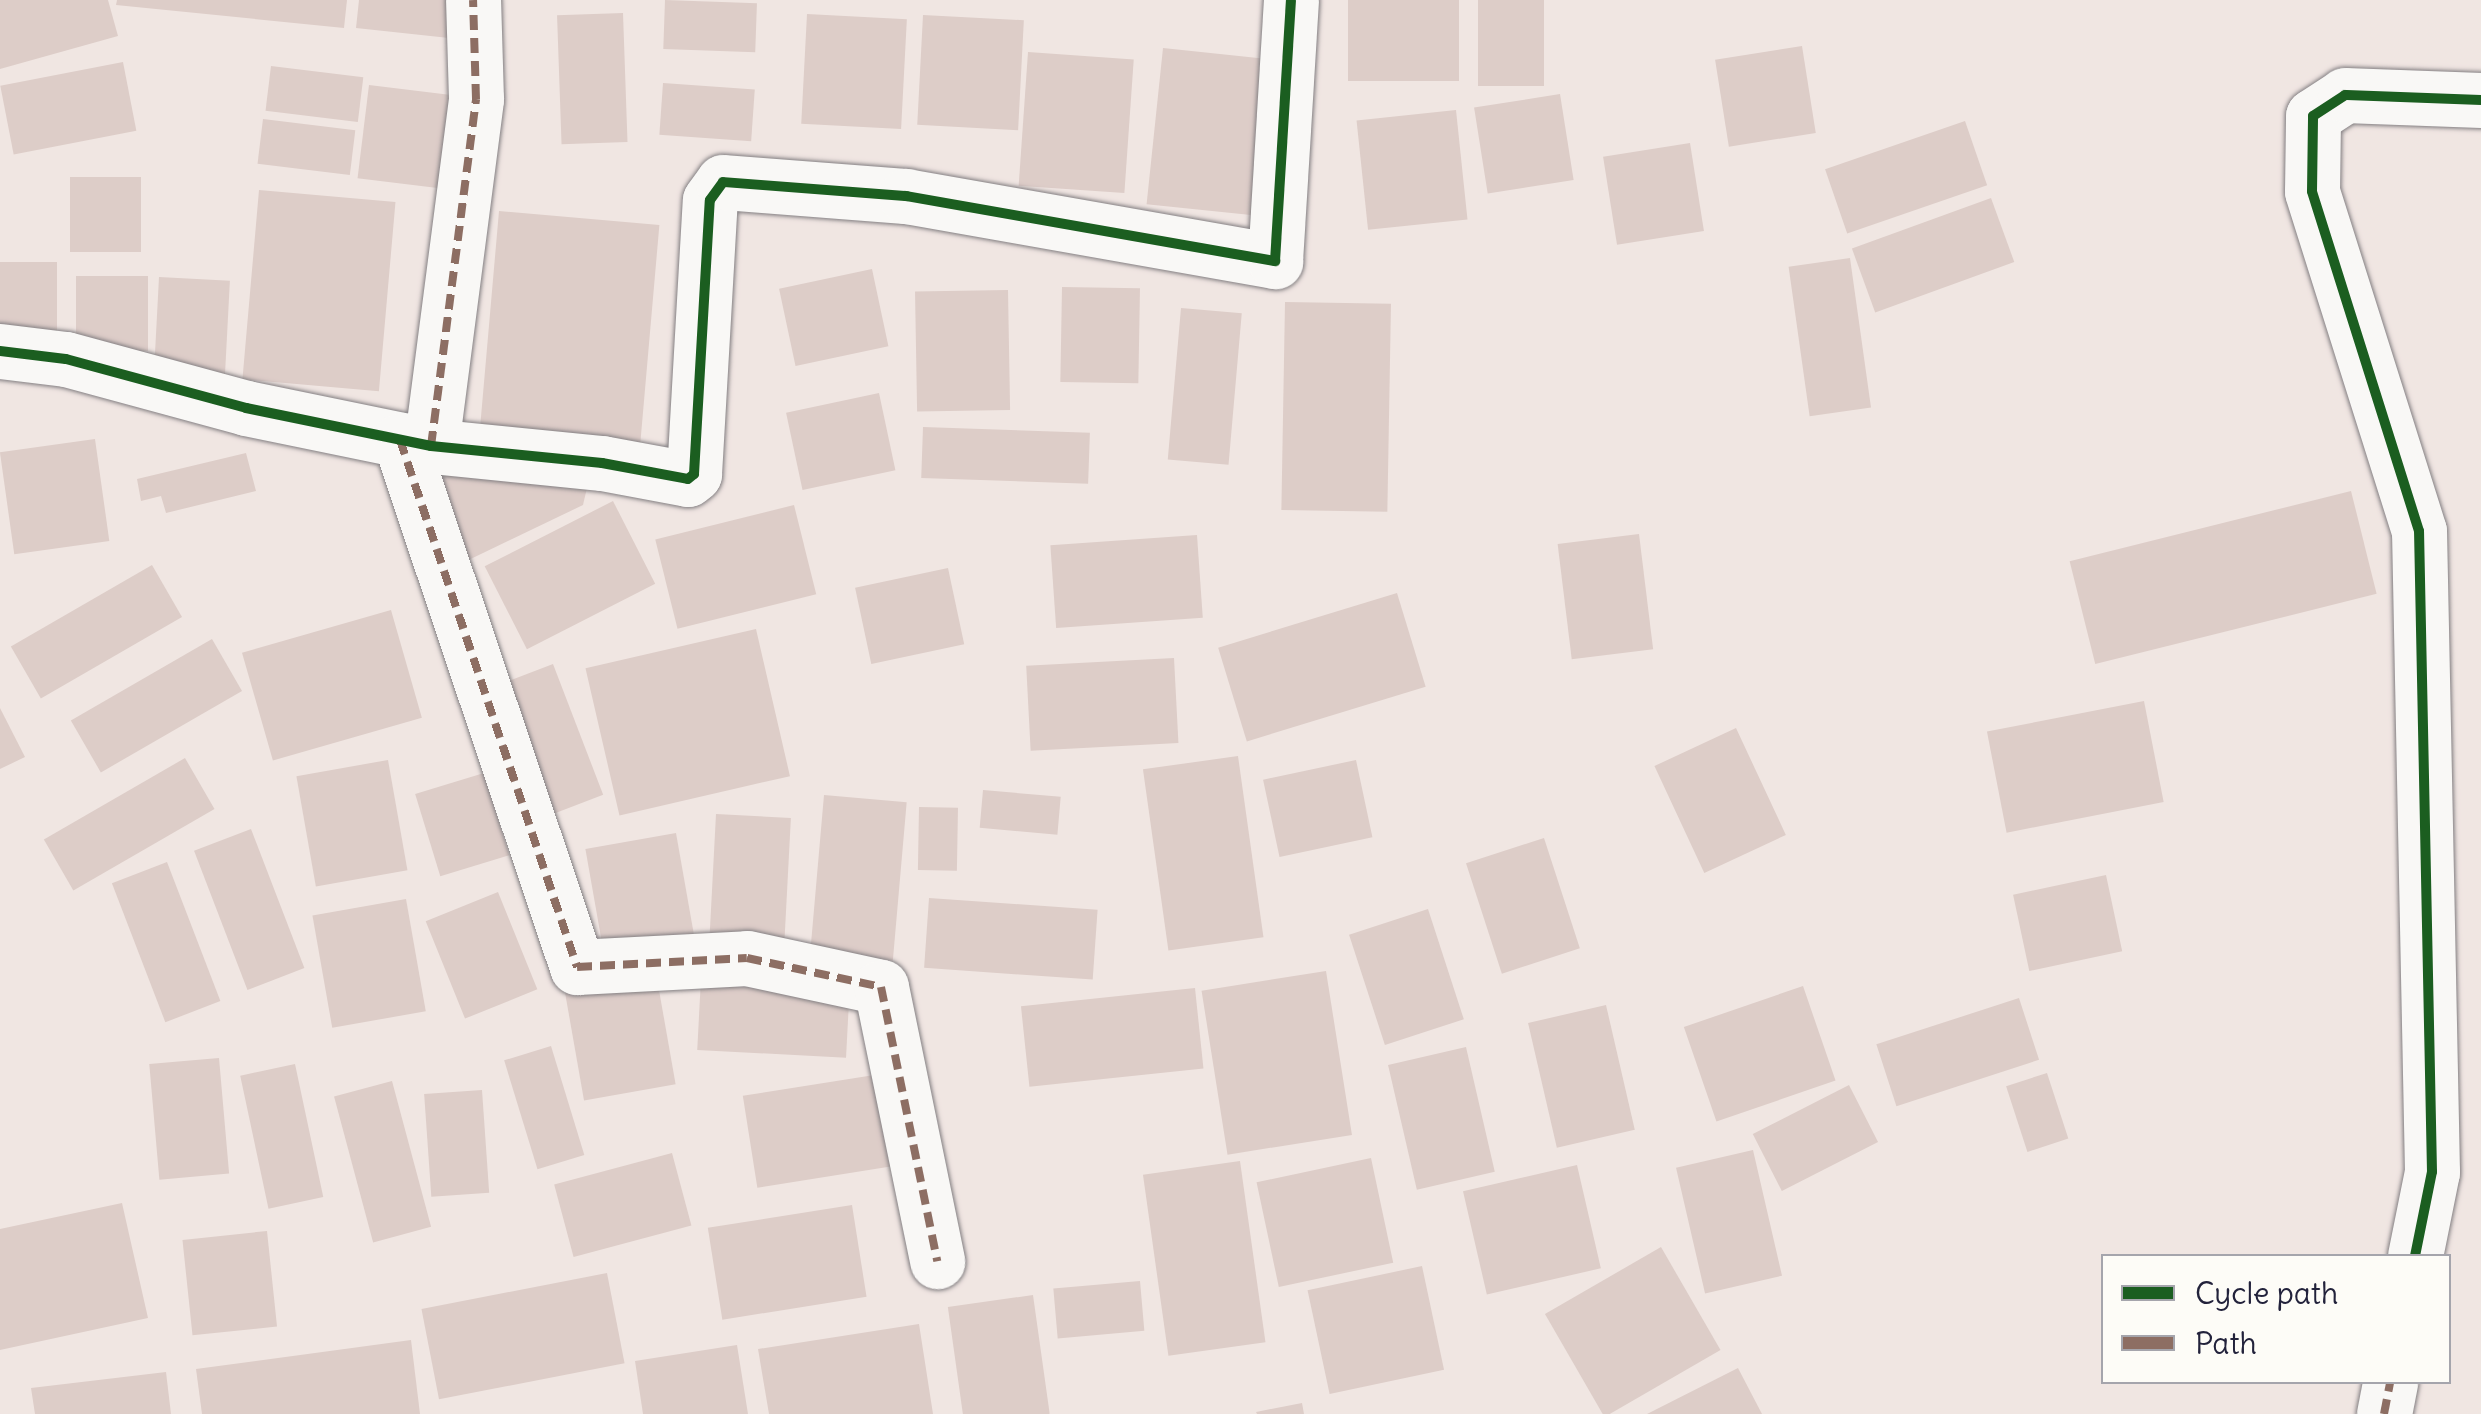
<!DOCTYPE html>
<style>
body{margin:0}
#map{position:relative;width:2481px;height:1414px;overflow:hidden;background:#f0e6e2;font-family:Delius,sans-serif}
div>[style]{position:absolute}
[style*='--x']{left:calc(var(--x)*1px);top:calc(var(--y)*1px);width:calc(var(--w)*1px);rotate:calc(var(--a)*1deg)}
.building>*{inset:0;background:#ddcdc8;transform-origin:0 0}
.roads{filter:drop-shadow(0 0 2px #837f82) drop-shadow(0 0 2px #837f82)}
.minor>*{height:55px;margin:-27.5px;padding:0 27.5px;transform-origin:27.5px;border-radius:27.5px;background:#f9f8f6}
.quiet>*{height:8px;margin-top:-4px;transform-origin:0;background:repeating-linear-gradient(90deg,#8d6e63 0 15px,transparent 0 23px)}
.cycleway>*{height:10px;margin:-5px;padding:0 5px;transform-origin:5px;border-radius:5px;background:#1b5e20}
span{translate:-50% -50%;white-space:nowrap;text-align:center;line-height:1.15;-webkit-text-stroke:9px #fdfcf7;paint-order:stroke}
.legend{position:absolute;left:2101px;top:1254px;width:350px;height:130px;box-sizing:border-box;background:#fdfcf7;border:2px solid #a5a5ac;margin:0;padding:12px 18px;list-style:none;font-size:30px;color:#22223b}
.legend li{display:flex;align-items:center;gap:20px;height:50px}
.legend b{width:50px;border:2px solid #a5a5ac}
</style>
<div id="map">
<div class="building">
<i style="clip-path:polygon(0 0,108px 0,118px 36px,0 69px)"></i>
<i style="clip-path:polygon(117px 0,347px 0,344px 28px,116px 5px)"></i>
<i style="clip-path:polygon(359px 0,453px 0,449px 38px,356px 28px)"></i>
<i style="left:665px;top:0;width:92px;height:49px;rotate:2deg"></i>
<i style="left:1348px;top:0;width:111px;height:81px"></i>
<i style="left:1478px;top:0;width:66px;height:86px"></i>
<i style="left:623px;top:13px;width:129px;height:66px;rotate:88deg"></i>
<i style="left:807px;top:14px;width:100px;height:110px;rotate:3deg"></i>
<i style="left:923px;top:15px;width:101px;height:110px;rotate:3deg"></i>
<i style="left:1802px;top:46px;width:88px;height:88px;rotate:81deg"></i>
<i style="left:1163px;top:48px;width:117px;height:157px;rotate:6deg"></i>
<i style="left:1028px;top:52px;width:106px;height:134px;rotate:4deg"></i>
<i style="left:123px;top:62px;width:70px;height:125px;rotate:79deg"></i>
<i style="left:271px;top:66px;width:93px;height:45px;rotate:7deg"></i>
<i style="left:663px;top:83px;width:92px;height:52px;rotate:4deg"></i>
<i style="left:369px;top:85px;width:97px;height:94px;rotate:7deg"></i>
<i style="left:1560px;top:94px;width:87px;height:87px;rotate:81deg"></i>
<i style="left:1456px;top:110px;width:110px;height:100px;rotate:84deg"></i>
<i style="left:263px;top:119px;width:93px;height:45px;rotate:7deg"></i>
<i style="left:1965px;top:121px;width:68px;height:148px;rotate:71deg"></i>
<i style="left:1690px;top:143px;width:89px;height:88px;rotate:81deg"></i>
<i style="left:70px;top:177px;width:71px;height:75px"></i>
<i style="left:259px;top:190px;width:137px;height:190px;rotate:5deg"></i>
<i style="left:1991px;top:198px;width:68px;height:148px;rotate:70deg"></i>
<i style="left:499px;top:211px;width:161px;height:226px;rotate:5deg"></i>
<i style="left:1850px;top:258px;width:151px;height:62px;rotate:82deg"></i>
<i style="left:57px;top:262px;width:76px;height:57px;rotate:90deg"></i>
<i style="left:872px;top:269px;width:79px;height:95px;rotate:78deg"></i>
<i style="left:76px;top:276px;width:72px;height:75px"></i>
<i style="left:159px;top:277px;width:71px;height:105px;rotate:3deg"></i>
<i style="left:1062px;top:287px;width:78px;height:95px;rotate:1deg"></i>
<i style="left:1008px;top:290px;width:120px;height:93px;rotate:89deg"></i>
<i style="left:1285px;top:302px;width:106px;height:208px;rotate:1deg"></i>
<i style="left:1181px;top:308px;width:61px;height:152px;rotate:5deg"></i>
<i style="left:879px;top:393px;width:79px;height:95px;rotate:78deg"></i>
<i style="left:923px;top:427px;width:167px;height:51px;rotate:2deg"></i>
<i style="left:95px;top:439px;width:103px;height:96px;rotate:82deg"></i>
<i style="clip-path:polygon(246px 453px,256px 491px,166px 513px,161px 496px,141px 501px,137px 479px)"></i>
<i style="clip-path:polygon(427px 455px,590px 475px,583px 505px,454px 567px)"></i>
<i style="left:2351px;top:491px;width:106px;height:290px;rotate:76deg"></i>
<i style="left:613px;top:501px;width:93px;height:144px;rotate:63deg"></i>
<i style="left:794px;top:505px;width:92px;height:143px;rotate:76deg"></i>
<i style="left:1639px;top:534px;width:116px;height:82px;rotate:83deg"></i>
<i style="left:1197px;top:535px;width:83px;height:147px;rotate:86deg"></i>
<i style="left:152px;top:565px;width:60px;height:163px;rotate:60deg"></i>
<i style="left:948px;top:568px;width:78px;height:95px;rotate:78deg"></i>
<i style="left:1397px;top:593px;width:98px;height:187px;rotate:73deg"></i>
<i style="left:391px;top:610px;width:112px;height:155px;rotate:74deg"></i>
<i style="left:756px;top:629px;width:151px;height:175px;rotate:77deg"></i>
<i style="left:212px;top:639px;width:60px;height:163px;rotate:60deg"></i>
<i style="left:1174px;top:658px;width:85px;height:148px;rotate:87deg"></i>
<i style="left:553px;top:664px;width:140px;height:67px;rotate:69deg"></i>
<i style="left:2144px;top:701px;width:103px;height:160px;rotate:79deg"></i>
<i style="clip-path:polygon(0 708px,25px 757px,0 769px)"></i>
<i style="left:1736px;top:728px;width:118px;height:90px;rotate:65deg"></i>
<i style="left:1238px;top:756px;width:183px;height:96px;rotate:82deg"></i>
<i style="left:185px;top:758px;width:59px;height:163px;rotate:60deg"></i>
<i style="left:388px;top:760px;width:112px;height:93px;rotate:80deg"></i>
<i style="left:1356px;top:760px;width:79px;height:95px;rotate:78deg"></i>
<i style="left:484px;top:773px;width:86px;height:72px;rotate:73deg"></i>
<i style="left:983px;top:790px;width:78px;height:38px;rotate:5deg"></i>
<i style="left:824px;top:795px;width:83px;height:159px;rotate:5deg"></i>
<i style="left:919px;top:807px;width:39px;height:63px;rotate:1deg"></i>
<i style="left:716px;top:814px;width:75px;height:122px;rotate:3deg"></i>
<i style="left:251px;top:829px;width:149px;height:61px;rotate:69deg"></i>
<i style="left:676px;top:833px;width:112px;height:92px;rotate:80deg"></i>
<i style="left:1544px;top:838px;width:116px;height:82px;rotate:72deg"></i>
<i style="left:167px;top:862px;width:149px;height:59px;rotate:69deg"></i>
<i style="left:2106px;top:875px;width:78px;height:95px;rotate:78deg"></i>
<i style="left:498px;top:892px;width:105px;height:78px;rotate:68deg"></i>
<i style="left:929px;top:898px;width:169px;height:70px;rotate:4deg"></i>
<i style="left:406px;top:899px;width:114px;height:95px;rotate:80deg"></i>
<i style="left:1428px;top:909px;width:116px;height:83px;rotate:72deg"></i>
<i style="left:1326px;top:971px;width:166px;height:126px;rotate:81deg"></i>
<i style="left:656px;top:973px;width:113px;height:93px;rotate:80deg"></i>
<i style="left:701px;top:978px;width:149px;height:72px;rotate:3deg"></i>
<i style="left:1803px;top:986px;width:100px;height:126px;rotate:71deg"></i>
<i style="left:1195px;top:988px;width:81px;height:175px;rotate:84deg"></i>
<i style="left:2019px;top:998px;width:65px;height:150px;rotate:72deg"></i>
<i style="left:1606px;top:1005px;width:128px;height:80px;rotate:77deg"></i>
<i style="left:551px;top:1046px;width:114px;height:49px;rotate:73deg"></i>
<i style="left:1466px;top:1047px;width:128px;height:80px;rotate:77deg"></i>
<i style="left:219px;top:1058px;width:116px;height:70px;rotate:85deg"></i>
<i style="left:295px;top:1064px;width:136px;height:56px;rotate:78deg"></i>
<i style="left:887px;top:1073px;width:93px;height:146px;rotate:81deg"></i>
<i style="left:2047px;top:1073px;width:69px;height:43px;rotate:72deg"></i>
<i style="left:392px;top:1081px;width:151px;height:60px;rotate:75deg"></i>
<i style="left:1849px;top:1085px;width:64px;height:108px;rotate:63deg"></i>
<i style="left:482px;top:1090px;width:103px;height:58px;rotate:86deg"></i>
<i style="left:1753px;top:1150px;width:129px;height:79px;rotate:77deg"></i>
<i style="left:672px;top:1153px;width:75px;height:122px;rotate:75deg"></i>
<i style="left:1371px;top:1158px;width:107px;height:117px;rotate:78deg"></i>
<i style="left:1240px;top:1161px;width:183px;height:98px;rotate:82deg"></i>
<i style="left:1577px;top:1165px;width:106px;height:117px;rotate:77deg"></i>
<i style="clip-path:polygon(122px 1203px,148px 1318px,0 1350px,0 1229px)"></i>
<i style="left:852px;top:1205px;width:93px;height:146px;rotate:81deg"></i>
<i style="left:267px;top:1231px;width:96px;height:85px;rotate:84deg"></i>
<i style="left:1661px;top:1247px;width:119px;height:134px;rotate:60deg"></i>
<i style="left:1422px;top:1266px;width:106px;height:117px;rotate:78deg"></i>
<i style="left:607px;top:1273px;width:92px;height:189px;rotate:79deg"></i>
<i style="left:1140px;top:1281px;width:50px;height:87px;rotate:85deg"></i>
<i style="left:1033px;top:1295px;width:120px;height:86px;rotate:82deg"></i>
<i style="clip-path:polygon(919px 1324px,933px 1414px,769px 1414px,758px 1349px)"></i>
<i style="clip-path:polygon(411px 1340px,420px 1414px,202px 1414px,196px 1369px)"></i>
<i style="clip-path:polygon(737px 1345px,748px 1414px,643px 1414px,635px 1361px)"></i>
<i style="clip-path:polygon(1738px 1368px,1762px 1414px,1647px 1414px)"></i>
<i style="clip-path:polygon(166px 1372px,171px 1414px,35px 1414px,31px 1388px)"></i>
<i style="clip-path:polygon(1302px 1403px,1304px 1414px,1257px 1414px,1256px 1412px)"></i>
</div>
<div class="roads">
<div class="minor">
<i style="--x:0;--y:351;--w:66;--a:6.9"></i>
<i style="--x:66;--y:359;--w:187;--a:15.2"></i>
<i style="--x:246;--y:408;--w:189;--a:11.6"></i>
<i style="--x:431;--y:446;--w:172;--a:5.7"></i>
<i style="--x:602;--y:463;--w:87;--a:10.5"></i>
<i style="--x:688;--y:479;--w:8;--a:-40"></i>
<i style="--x:694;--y:474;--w:274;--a:-86.7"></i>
<i style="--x:710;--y:200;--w:22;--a:-54"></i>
<i style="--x:723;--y:182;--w:184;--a:4.4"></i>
<i style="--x:906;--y:196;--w:375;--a:10"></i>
<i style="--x:1275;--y:261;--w:261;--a:-86.5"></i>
<i style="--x:400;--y:440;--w:556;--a:71.43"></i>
<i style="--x:577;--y:967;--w:170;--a:-3"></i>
<i style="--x:747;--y:958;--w:137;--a:12.2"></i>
<i style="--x:881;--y:987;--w:280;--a:78.4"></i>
<i style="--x:431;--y:446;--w:350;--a:-82.6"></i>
<i style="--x:476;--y:99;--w:99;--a:-91.7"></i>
<i style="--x:2415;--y:1256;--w:86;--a:-78.6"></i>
<i style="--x:2432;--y:1172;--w:641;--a:-91.16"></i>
<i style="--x:2419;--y:531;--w:356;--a:-107.5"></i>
<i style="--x:2312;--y:191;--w:75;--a:-89.2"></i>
<i style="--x:2313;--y:116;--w:38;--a:-33"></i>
<i style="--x:2345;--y:95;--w:136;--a:2.1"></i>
<i style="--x:2384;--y:1414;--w:33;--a:-79"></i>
</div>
</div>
<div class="quiet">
<i style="--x:400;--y:440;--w:556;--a:71.43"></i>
<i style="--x:577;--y:967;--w:170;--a:-3"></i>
<i style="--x:747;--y:958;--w:137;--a:12.2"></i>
<i style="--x:881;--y:987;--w:280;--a:78.4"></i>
<i style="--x:431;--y:446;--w:350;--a:-82.6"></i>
<i style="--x:476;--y:99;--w:99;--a:-91.7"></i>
<i style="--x:2384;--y:1414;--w:33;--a:-79"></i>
</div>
<div class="cycleway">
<i style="--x:0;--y:351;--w:66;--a:6.9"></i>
<i style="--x:66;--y:359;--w:187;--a:15.2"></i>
<i style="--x:246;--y:408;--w:189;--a:11.6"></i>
<i style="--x:431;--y:446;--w:172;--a:5.7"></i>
<i style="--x:602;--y:463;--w:87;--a:10.5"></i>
<i style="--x:688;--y:479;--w:8;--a:-40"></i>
<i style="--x:694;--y:474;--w:274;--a:-86.7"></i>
<i style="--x:710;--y:200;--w:22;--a:-54"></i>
<i style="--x:723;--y:182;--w:184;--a:4.4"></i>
<i style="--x:906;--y:196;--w:375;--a:10"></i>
<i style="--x:1275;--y:261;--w:261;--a:-86.5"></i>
<i style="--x:2415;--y:1256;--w:86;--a:-78.6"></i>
<i style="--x:2432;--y:1172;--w:641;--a:-91.16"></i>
<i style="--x:2419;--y:531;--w:356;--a:-107.5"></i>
<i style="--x:2312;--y:191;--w:75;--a:-89.2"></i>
<i style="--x:2313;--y:116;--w:38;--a:-33"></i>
<i style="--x:2345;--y:95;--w:136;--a:2.1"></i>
</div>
<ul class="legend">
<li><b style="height:12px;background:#1b5e20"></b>Cycle path</li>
<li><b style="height:12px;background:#8d6e63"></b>Path</li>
</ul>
</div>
